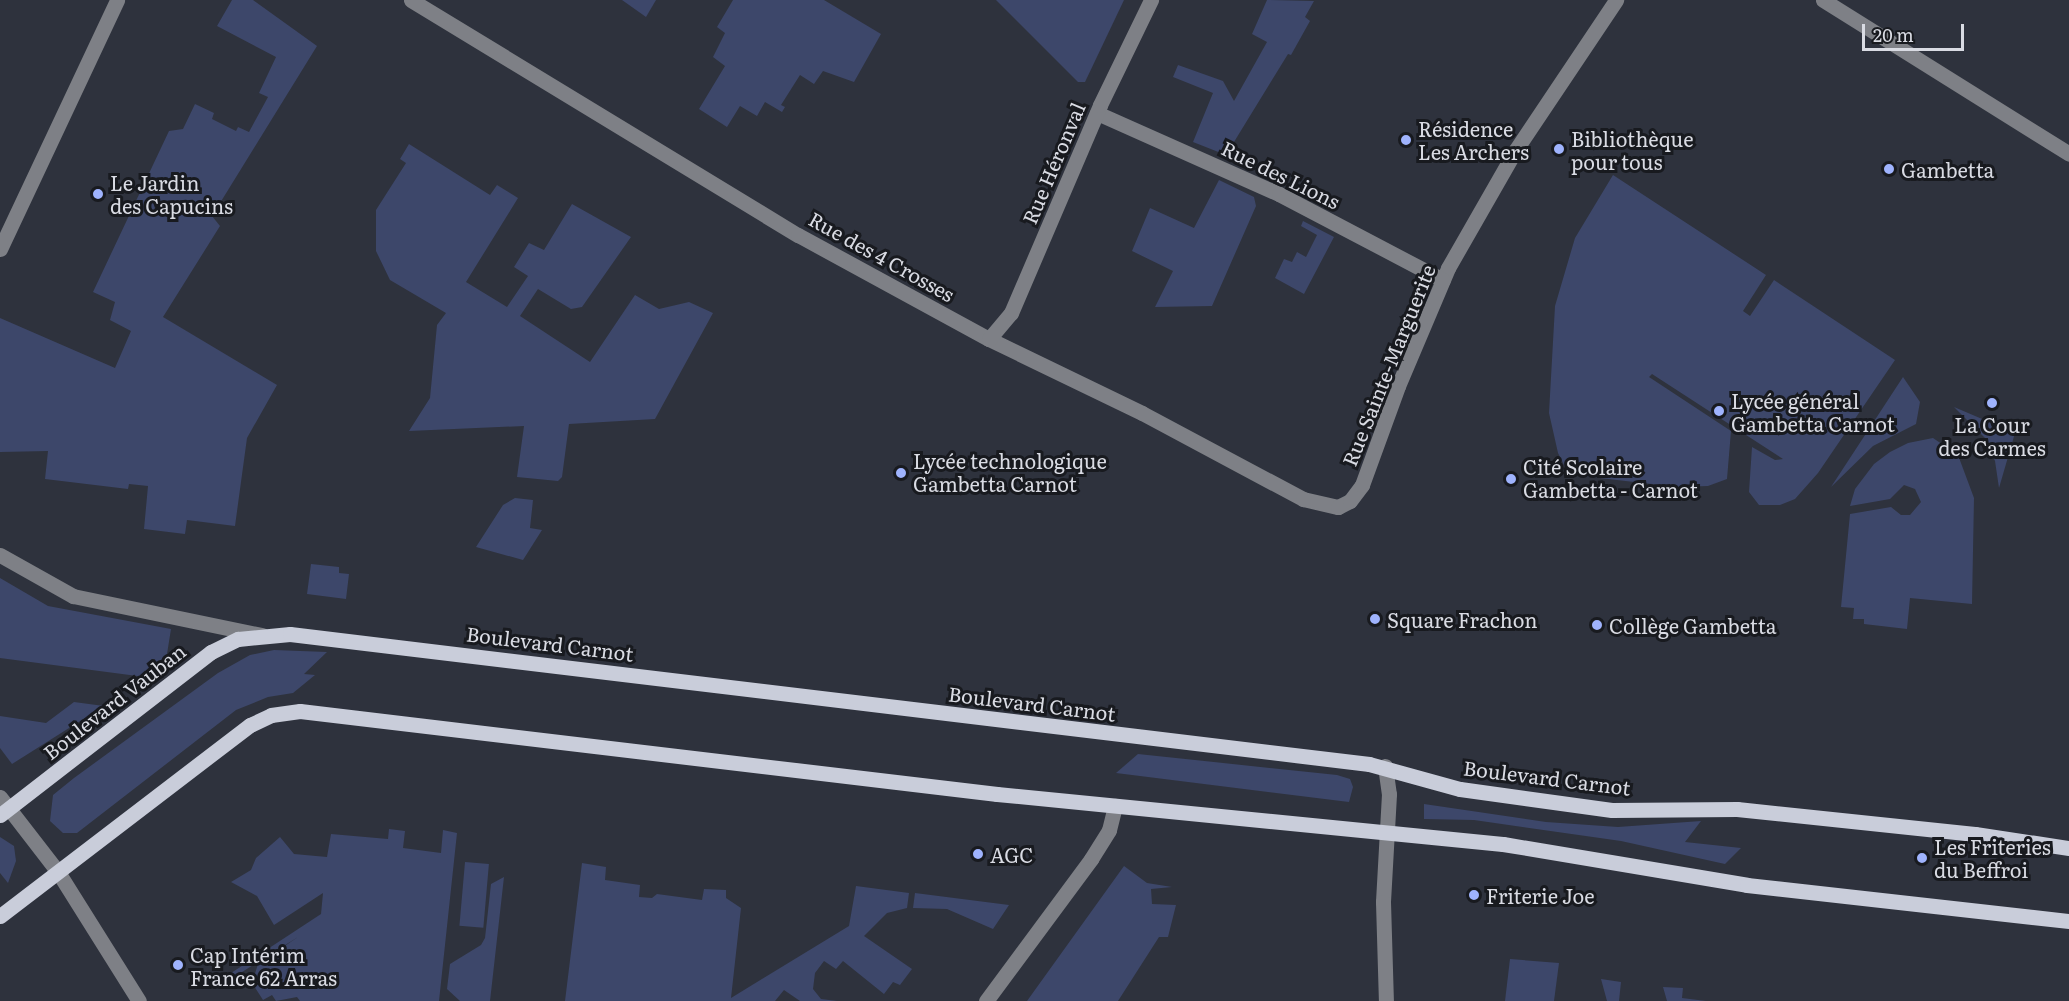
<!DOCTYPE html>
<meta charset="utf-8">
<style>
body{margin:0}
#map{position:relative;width:2069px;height:1001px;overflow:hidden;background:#2e323d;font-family:Literata,serif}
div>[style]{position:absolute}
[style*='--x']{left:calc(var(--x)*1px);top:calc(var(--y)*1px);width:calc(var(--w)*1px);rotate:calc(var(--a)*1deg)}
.green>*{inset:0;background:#3d476a;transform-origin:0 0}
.minor>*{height:15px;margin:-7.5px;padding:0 7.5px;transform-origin:7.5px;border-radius:7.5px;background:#7e8086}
.major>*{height:15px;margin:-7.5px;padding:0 7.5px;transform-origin:7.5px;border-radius:7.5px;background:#c9cdda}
.dots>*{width:16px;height:16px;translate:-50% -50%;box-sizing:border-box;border:3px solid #181a1f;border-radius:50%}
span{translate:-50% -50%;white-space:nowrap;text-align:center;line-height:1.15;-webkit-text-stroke:6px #181a1f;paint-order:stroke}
.poi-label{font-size:20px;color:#d9dbe3}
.left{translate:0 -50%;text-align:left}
.street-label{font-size:20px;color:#d9dbe3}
.scale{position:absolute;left:1862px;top:24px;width:102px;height:27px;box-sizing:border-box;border:3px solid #d9dbe3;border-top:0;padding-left:8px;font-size:18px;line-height:21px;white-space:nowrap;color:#d9dbe3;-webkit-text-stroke:4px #181a1f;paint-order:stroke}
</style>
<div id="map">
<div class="green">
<i style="clip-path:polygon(232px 0,253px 0,317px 46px,212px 216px,220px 226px,163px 317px,277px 385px,247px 438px,235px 526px,187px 520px,185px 534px,144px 529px,148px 486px,129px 484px,128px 489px,45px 479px,48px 451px,0 452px,0 318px,115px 368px,131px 331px,110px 320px,115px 302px,93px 292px,169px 131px,183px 129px,195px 104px,214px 113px,212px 119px,236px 131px,238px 127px,249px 132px,268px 97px,259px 93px,276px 57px,217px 26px)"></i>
<i style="clip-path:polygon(622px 0,656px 0,646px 17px)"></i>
<i style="clip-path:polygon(733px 0,824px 0,881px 34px,854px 82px,823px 71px,814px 84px,800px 75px,781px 105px,785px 107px,782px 112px,765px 102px,757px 116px,740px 106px,727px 127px,699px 109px,725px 66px,713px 57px,725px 33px,717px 27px)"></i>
<i style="clip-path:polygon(996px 0,1124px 0,1085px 82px,1078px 82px)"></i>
<i style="clip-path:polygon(1267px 0,1314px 1px,1305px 17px,1310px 21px,1291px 55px,1288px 54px,1226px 155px,1193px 142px,1213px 93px,1173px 77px,1178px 65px,1223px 81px,1234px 101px,1267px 42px,1252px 34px)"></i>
<i style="clip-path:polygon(409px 144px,490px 195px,497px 185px,518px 198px,466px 282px,507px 307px,528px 276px,514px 267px,529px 243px,544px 250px,572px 204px,631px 237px,582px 307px,571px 309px,538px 289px,520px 316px,590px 362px,635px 295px,659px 309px,689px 302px,713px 313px,655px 419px,569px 424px,562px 477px,558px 481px,517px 477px,524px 426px,409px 431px,430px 398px,437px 325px,446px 313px,390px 280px,376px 251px,376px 210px,406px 163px,400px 159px)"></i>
<i style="clip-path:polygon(1613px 175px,1766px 275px,1743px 311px,1750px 316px,1774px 280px,1895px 360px,1818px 473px,1795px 499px,1780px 505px,1759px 505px,1749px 492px,1752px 447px,1775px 460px,1783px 459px,1652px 374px,1649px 377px,1731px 431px,1727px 479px,1708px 486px,1678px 487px,1582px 476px,1565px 467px,1558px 453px,1549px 413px,1555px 306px,1575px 238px)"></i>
<i style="clip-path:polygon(1219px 180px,1254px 197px,1256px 206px,1212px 306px,1155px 307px,1173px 271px,1132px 251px,1150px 208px,1194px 228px)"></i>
<i style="clip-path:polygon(1303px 221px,1334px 237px,1304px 294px,1275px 278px,1284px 259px,1292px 262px,1297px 252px,1306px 257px,1317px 235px,1301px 226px)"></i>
<i style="clip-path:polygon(1903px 377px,1920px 402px,1916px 424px,1873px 446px,1831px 487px)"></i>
<i style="clip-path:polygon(1954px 407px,2015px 433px,1999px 488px,1995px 461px,1985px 438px)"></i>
<i style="clip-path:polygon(1933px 438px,1958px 455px,1974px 498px,1972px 604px,1910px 598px,1907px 629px,1864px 624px,1864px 619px,1853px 619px,1854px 608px,1841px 607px,1850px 514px,1891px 507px,1901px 515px,1910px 515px,1921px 502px,1915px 489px,1904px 485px,1890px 499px,1850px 506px,1855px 489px,1874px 464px,1890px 452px,1908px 443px)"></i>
<i style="clip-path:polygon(515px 498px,533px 500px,530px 528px,542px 530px,523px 560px,476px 547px,503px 505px)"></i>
<i style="clip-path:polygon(311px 564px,339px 567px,339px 573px,349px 574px,346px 599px,307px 594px)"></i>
<i style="clip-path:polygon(0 578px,48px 606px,171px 629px,167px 654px,145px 677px,0 658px)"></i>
<i style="clip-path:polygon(274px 650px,327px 652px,304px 674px,315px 675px,293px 693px,268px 697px,236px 710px,77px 833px,63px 833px,50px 821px,53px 795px,74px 778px,218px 673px,250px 655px)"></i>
<i style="clip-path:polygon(74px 702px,104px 706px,12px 764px,0 748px,0 716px,46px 723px)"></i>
<i style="clip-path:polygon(1138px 754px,1337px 775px,1350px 779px,1353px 787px,1349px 802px,1116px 773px)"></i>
<i style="clip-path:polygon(1424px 804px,1546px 822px,1618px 827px,1701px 821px,1685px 842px,1741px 848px,1725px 864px,1621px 841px,1474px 820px,1424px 819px)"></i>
<i style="clip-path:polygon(389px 829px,405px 831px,403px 848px,441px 853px,443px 830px,457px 833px,439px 1001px,300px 1001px,297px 997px,276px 1001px,272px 995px,263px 1000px,252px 983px,258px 964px,298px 937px,231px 979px,228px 975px,321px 914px,323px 893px,274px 925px,257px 896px,231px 882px,251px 870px,256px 858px,280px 837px,294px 854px,327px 857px,331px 834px,388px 839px)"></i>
<i style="clip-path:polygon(0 837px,14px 846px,16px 861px,8px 883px,0 873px)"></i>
<i style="left:465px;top:862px;width:24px;height:64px;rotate:5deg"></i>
<i style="clip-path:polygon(582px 863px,606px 867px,605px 880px,640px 885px,639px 897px,652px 898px,657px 894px,702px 900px,704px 889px,726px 890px,726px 898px,741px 908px,731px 998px,849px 926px,856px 886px,909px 893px,907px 908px,887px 913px,864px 936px,912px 969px,900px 985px,893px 982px,884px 994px,843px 961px,836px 969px,824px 961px,815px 973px,813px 989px,821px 999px,837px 1001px,800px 1001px,784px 990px,775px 1001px,565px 1001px)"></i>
<i style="clip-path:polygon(1124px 866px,1147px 883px,1172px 887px,1151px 889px,1152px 904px,1176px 905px,1168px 937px,1159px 937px,1118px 1001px,1027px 1001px)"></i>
<i style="clip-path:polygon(504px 877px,490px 1001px,460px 1001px,447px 989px,450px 964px,481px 945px,485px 938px,491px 884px)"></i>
<i style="clip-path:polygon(915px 893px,1009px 905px,993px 929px,947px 909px,913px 908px)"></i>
<i style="clip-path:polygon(1510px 959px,1559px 963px,1554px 1001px,1505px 1001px)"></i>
<i style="clip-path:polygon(1601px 979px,1621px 982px,1619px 1001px,1607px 1001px)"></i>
<i style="clip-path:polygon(1663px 987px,1683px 988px,1682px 998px,1706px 1001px,1667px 1001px)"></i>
</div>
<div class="minor">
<i style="--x:411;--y:0;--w:453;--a:31.3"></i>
<i style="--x:798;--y:235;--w:217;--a:28.6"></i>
<i style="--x:989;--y:339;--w:170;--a:25.8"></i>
<i style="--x:1142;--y:413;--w:183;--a:28.1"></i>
<i style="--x:1303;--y:499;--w:36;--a:13"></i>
<i style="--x:1338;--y:507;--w:13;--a:-27"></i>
<i style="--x:1350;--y:501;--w:20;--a:-53"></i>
<i style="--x:1362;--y:485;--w:105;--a:-70"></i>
<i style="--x:1398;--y:386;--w:128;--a:-67"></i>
<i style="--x:1448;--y:268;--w:135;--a:-60.2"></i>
<i style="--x:1515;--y:151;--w:182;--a:-56.2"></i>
<i style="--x:1823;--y:0;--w:290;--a:32"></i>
<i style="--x:1097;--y:113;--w:199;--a:24"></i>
<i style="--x:1279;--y:194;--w:185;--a:27.7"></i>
<i style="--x:0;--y:249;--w:275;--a:-64.8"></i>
<i style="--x:989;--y:339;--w:34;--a:-50"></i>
<i style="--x:1011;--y:313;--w:226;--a:-66.8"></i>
<i style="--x:1100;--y:105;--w:117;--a:-64.1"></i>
<i style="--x:0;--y:555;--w:84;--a:29.3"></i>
<i style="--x:73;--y:596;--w:193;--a:11.7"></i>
<i style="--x:1385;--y:766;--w:28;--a:82"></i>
<i style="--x:1389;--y:794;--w:108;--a:93.2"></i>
<i style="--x:1383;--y:902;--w:99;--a:88.3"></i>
<i style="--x:0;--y:797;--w:95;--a:52.3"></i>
<i style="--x:58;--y:872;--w:152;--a:57.9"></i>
<i style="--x:986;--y:1001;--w:177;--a:-53.5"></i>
<i style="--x:1091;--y:859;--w:34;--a:-58"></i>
<i style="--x:1109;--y:830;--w:25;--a:-76"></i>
</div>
<div class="major">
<i style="--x:0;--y:815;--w:267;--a:-37.7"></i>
<i style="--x:211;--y:652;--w:30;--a:-26"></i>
<i style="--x:238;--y:639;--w:52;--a:-5.5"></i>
<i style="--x:290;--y:634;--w:1087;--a:6.87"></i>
<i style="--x:1369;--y:764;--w:94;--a:15.4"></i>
<i style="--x:1460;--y:789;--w:153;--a:7.9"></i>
<i style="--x:1612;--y:810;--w:125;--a:-0.5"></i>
<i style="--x:1737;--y:809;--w:239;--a:6"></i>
<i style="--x:1975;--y:834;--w:95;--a:8.5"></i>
<i style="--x:0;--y:916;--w:315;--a:-37.4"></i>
<i style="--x:250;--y:725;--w:23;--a:-25"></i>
<i style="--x:271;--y:715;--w:29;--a:-8"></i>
<i style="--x:300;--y:711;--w:702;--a:6.79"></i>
<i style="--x:997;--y:794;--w:508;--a:5.64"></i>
<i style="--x:1503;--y:844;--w:247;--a:9.5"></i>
<i style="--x:1747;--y:885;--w:324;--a:6.4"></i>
</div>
<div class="dots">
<i style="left:1406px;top:140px;background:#9fb3fd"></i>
<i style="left:1559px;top:149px;background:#9fb3fd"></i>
<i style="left:1889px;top:169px;background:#9fb3fd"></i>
<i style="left:98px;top:194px;background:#9fb3fd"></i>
<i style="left:1992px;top:403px;background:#9fb3fd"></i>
<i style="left:1719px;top:411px;background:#9fb3fd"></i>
<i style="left:901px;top:473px;background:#9fb3fd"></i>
<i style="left:1511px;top:479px;background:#9fb3fd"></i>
<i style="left:1375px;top:619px;background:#9fb3fd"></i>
<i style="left:1597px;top:625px;background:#9fb3fd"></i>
<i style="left:978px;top:854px;background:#9fb3fd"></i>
<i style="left:1922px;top:858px;background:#9fb3fd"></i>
<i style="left:1474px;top:895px;background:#9fb3fd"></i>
<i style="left:178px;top:965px;background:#9fb3fd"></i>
</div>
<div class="poi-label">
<span class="left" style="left:1418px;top:140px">Résidence<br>Les Archers</span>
<span class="left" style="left:1571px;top:150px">Bibliothèque<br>pour tous</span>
<span class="left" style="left:1901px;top:169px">Gambetta</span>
<span class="left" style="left:110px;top:194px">Le Jardin<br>des Capucins</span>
<span class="left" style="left:1731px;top:412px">Lycée général<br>Gambetta Carnot</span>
<span style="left:1992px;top:436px">La Cour<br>des Carmes</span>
<span class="left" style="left:913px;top:472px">Lycée technologique<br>Gambetta Carnot</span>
<span class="left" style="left:1523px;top:478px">Cité Scolaire<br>Gambetta - Carnot</span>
<span class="left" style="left:1387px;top:619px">Square Frachon</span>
<span class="left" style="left:1609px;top:625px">Collège Gambetta</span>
<span class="left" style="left:1934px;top:858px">Les Friteries<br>du Beffroi</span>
<span class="left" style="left:990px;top:854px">AGC</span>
<span class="left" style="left:1486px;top:895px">Friterie Joe</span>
<span class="left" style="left:190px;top:966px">Cap Intérim<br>France 62 Arras</span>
</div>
<div class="street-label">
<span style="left:1053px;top:163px;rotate:-67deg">Rue Héronval</span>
<span style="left:1281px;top:174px;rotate:26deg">Rue des Lions</span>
<span style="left:882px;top:256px;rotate:29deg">Rue des 4 Crosses</span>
<span style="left:1388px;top:365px;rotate:-68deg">Rue Sainte-Marguerite</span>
<span style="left:550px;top:643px;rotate:7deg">Boulevard Carnot</span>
<span style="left:114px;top:701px;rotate:-38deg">Boulevard Vauban</span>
<span style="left:1032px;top:703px;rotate:7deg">Boulevard Carnot</span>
<span style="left:1547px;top:777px;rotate:7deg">Boulevard Carnot</span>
</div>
<div class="scale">20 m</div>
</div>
